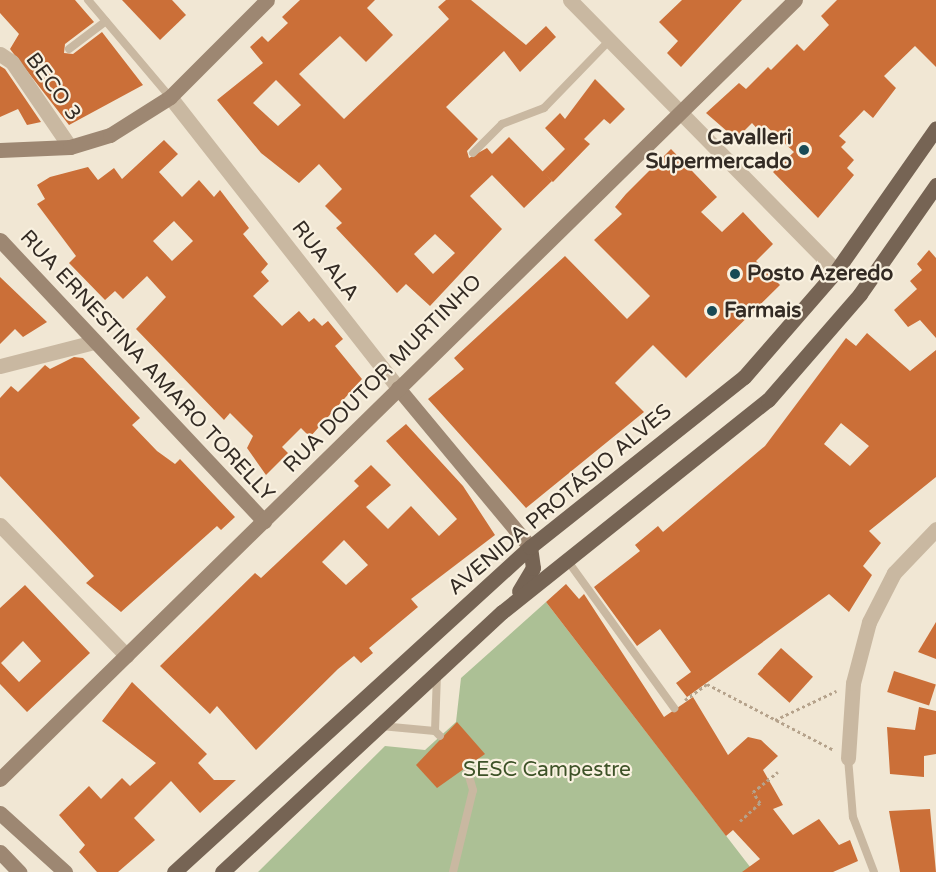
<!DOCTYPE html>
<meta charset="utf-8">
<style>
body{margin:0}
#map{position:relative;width:936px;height:872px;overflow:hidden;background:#f1e7d4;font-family:"Varela Round",sans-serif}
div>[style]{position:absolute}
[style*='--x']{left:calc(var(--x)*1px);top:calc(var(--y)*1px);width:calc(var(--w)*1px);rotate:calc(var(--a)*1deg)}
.green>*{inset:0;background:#acc095}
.building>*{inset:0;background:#cb6f38;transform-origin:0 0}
.path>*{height:3px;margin-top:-1.5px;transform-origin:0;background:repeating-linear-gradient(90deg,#b5a28b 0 3px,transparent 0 6px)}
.lane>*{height:8px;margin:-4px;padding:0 4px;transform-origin:4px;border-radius:4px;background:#c9b8a1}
.street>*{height:15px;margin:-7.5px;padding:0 7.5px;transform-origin:7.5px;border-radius:7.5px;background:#c9b8a1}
.secondary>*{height:15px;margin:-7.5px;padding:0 7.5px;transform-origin:7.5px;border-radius:7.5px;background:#9d8772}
.primary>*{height:15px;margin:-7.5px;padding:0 7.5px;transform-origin:7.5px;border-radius:7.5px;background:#766454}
.dots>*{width:16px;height:16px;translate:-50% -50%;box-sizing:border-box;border:3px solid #f9f1e0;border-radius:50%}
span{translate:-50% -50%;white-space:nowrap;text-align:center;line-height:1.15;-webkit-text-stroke:4.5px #f9f1e0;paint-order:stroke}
.street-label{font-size:21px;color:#332b24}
.poi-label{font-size:21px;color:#332b24;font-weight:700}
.right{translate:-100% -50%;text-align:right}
.left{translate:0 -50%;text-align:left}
.park-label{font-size:21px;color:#3d5227}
</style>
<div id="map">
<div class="green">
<i style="clip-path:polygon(546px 602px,754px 872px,258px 872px,385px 746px,425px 750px,456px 722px,461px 678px)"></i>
</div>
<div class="building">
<i style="clip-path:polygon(0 0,75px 0,94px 22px,65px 44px,64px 53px,73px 54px,102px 32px,143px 85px,69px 125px,10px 49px,19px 34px,0 13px)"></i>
<i style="clip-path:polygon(122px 0,172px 0,186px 15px,160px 40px)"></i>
<i style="clip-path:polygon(evenodd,300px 0,375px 0,367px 8px,393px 35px,366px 62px,340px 36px,299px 74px,344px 119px,449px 19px,438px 7px,446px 0,471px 0,526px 45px,546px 26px,556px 37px,520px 72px,504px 51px,446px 107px,478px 139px,467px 151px,469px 158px,487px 148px,492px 154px,509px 137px,552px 181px,524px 208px,492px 175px,470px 196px,502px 229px,430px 306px,406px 284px,397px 293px,336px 228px,342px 223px,325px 206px,342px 189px,319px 164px,299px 183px,261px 153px,217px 100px,263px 63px,250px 47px,262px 36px,268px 42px,288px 23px,282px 17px,300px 0,276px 80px,301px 105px,278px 126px,253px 103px,276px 80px,300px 0,435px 234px,455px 253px,433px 274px,414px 254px,435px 234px)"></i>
<i style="clip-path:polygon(682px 0,742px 0,681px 67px,667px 53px,678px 41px,659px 22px)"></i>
<i style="clip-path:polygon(837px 0,936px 0,936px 67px,915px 46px,884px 76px,896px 88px,873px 118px,864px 110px,839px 136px,846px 142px,841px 147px,854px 160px,847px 168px,854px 175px,818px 218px,773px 172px,794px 152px,766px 126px,760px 132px,752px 123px,736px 139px,706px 113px,739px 83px,746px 89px,768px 67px,771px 70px,797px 44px,804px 51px,829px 25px,821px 16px)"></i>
<i style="clip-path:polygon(0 66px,5px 69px,41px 122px,27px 125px,18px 109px,0 117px)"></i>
<i style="clip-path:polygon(595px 79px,625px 109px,610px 124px,604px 119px,584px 139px,590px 144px,553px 182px,542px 172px,565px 149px,545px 128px,560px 113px,565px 119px)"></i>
<i style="clip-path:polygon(evenodd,164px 140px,178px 154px,159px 172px,182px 197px,199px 180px,214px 197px,220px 190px,249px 228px,243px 234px,268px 264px,261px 272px,269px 281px,253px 296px,282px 326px,299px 311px,309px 322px,314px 318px,322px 326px,328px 321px,343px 339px,335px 346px,362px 379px,310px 437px,301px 428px,282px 447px,288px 453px,266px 475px,247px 448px,253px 436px,230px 413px,224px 420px,136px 329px,166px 297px,147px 276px,123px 299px,115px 291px,105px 300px,69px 263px,76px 256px,37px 204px,45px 199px,37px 185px,50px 177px,88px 167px,98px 180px,114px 168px,122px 179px,164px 140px,174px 221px,193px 241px,172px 261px,153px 241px,174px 221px)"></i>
<i style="clip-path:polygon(671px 149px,717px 197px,701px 212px,722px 232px,743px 212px,773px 244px,756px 261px,780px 285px,686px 378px,653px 345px,615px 383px,644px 412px,526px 508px,428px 399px,464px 369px,454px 358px,565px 256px,627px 319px,650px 296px,594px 240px,622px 214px,615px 207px,626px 194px)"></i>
<i style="clip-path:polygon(929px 250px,936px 258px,936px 338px,920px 320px,908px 327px,894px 310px,917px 289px,910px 281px,922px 270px,917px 264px)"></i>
<i style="clip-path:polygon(0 277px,47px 322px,23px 337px,15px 329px,0 344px)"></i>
<i style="clip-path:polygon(evenodd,867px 333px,910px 371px,936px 350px,936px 477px,869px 531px,881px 543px,863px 566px,872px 575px,849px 612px,829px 594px,687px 697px,676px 683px,691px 672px,660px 629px,637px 646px,594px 587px,640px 551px,635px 545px,658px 526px,663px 532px,765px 446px,846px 338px,856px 346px,867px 333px,841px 423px,869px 446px,850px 466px,824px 444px,841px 423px)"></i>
<i style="clip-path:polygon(74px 357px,83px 358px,140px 418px,132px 425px,157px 451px,175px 464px,180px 459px,235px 517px,221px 530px,217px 526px,121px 612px,86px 583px,94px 576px,0 476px,0 398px,11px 386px,18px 392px,45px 365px,50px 369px)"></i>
<i style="clip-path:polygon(evenodd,406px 424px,463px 486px,495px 535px,411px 599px,418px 607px,369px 648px,373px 653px,361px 663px,354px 656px,338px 669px,256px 750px,217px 706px,210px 714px,160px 666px,255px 573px,261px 578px,359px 486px,354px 481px,371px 465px,391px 485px,366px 507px,388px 529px,411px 506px,439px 536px,457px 519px,386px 441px,406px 424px,344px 540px,368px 565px,346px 585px,322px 562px,344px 540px)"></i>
<i style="clip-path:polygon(566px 584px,579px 599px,584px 594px,664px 717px,693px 697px,728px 755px,748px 737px,761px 740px,778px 756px,763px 770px,783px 805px,773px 809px,793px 835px,819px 819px,839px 845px,850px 840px,858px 861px,833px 872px,742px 872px,760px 859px,733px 830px,726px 836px,546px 602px)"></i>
<i style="clip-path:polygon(evenodd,25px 585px,90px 653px,27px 712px,0 684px,0 608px,25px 585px,23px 641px,41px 661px,19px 682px,1px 663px,23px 641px)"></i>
<i style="clip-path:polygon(936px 622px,936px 659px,918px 652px)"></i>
<i style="left:781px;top:648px;width:43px;height:35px;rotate:42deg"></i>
<i style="left:894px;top:671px;width:44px;height:22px;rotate:18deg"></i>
<i style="clip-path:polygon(132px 682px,207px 754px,198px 763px,214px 780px,236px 780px,200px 813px,171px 781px,134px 818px,155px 840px,118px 872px,97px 872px,79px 852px,85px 845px,59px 815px,89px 786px,101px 799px,122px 778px,130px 786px,156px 763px,102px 721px)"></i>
<i style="clip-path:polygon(919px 707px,936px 711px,936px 754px,924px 756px,924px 777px,890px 774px,887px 727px,915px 730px)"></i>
<i style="clip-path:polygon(457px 722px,485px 754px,437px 788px,416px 765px)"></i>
<i style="clip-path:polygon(930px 809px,936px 872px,900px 872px,889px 811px)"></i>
</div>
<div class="path">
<i style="--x:685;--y:700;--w:27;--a:-36"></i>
<i style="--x:707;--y:684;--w:143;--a:27.5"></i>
<i style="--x:775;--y:720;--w:68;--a:-25.4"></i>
<i style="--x:740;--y:821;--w:27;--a:-42"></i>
<i style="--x:760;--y:803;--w:13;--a:-122"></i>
<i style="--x:753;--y:792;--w:32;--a:-39"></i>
</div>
<div class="lane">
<i style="--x:88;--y:0;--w:127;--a:49.8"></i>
<i style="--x:69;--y:49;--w:46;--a:-37.1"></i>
<i style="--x:473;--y:153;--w:41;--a:-45"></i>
<i style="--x:502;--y:124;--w:45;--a:-20.9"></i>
<i style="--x:544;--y:108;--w:95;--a:-45.9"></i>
<i style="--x:567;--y:560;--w:183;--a:54.1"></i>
<i style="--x:437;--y:674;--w:57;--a:92"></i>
<i style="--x:435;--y:731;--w:7;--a:45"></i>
<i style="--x:381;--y:726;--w:54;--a:5.3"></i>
<i style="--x:848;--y:758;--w:59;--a:85.2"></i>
<i style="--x:853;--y:817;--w:59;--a:69.1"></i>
<i style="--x:453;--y:872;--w:84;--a:-76.3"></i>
<i style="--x:473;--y:790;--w:22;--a:-106"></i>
</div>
<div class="street">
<i style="--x:570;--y:0;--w:380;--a:45.5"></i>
<i style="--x:0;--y:54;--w:14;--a:34"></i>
<i style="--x:12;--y:62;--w:103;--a:55.7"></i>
<i style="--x:170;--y:97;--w:370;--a:51.9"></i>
<i style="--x:0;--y:366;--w:97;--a:-14.3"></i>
<i style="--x:0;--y:525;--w:182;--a:45.9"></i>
<i style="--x:848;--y:758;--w:75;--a:-86.2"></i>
<i style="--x:853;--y:683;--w:63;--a:-75.3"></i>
<i style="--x:869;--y:622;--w:55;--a:-63"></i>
<i style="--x:894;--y:573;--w:61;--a:-46.3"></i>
</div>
<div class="secondary">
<i style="--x:0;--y:150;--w:70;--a:-2.5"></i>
<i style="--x:70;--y:147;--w:42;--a:-16.7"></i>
<i style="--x:110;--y:135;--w:71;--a:-32.3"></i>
<i style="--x:170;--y:97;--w:137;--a:-45"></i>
<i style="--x:0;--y:240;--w:386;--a:46.8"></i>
<i style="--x:398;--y:388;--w:207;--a:50.3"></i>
<i style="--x:0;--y:779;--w:1113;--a:-44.42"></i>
<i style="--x:0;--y:813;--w:88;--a:42.2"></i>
<i style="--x:0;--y:852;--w:28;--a:46"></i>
</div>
<div class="primary">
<i style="--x:519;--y:591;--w:27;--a:-59"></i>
<i style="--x:533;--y:568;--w:21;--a:-98"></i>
<i style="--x:174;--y:872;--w:482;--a:-42.4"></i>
<i style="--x:530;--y:547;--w:273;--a:-38.5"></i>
<i style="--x:744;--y:377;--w:140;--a:-49"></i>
<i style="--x:836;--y:271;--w:174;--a:-55"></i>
<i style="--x:222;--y:872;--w:382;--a:-42.9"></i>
<i style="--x:502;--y:612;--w:340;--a:-38.6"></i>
<i style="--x:768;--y:400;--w:140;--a:-49"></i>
<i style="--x:860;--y:294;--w:133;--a:-55.1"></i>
</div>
<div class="dots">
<i style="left:804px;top:150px;background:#184a55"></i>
<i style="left:735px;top:274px;background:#184a55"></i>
<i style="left:712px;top:311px;background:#184a55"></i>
</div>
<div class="street-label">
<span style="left:53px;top:87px;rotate:54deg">BECO 3</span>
<span style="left:325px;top:261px;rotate:52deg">RUA ALA</span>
<span style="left:147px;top:366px;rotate:47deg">RUA ERNESTINA AMARO TORELLY</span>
<span style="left:383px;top:374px;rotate:-45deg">RUA DOUTOR MURTINHO</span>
<span style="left:560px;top:500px;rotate:-40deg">AVENIDA PROTÁSIO ALVES</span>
</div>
<div class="poi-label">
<span class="right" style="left:792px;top:150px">Cavalleri<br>Supermercado</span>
<span class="left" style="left:747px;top:274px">Posto Azeredo</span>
<span class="left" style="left:724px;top:311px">Farmais</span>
</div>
<div class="park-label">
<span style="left:547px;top:770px">SESC Campestre</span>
</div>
</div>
